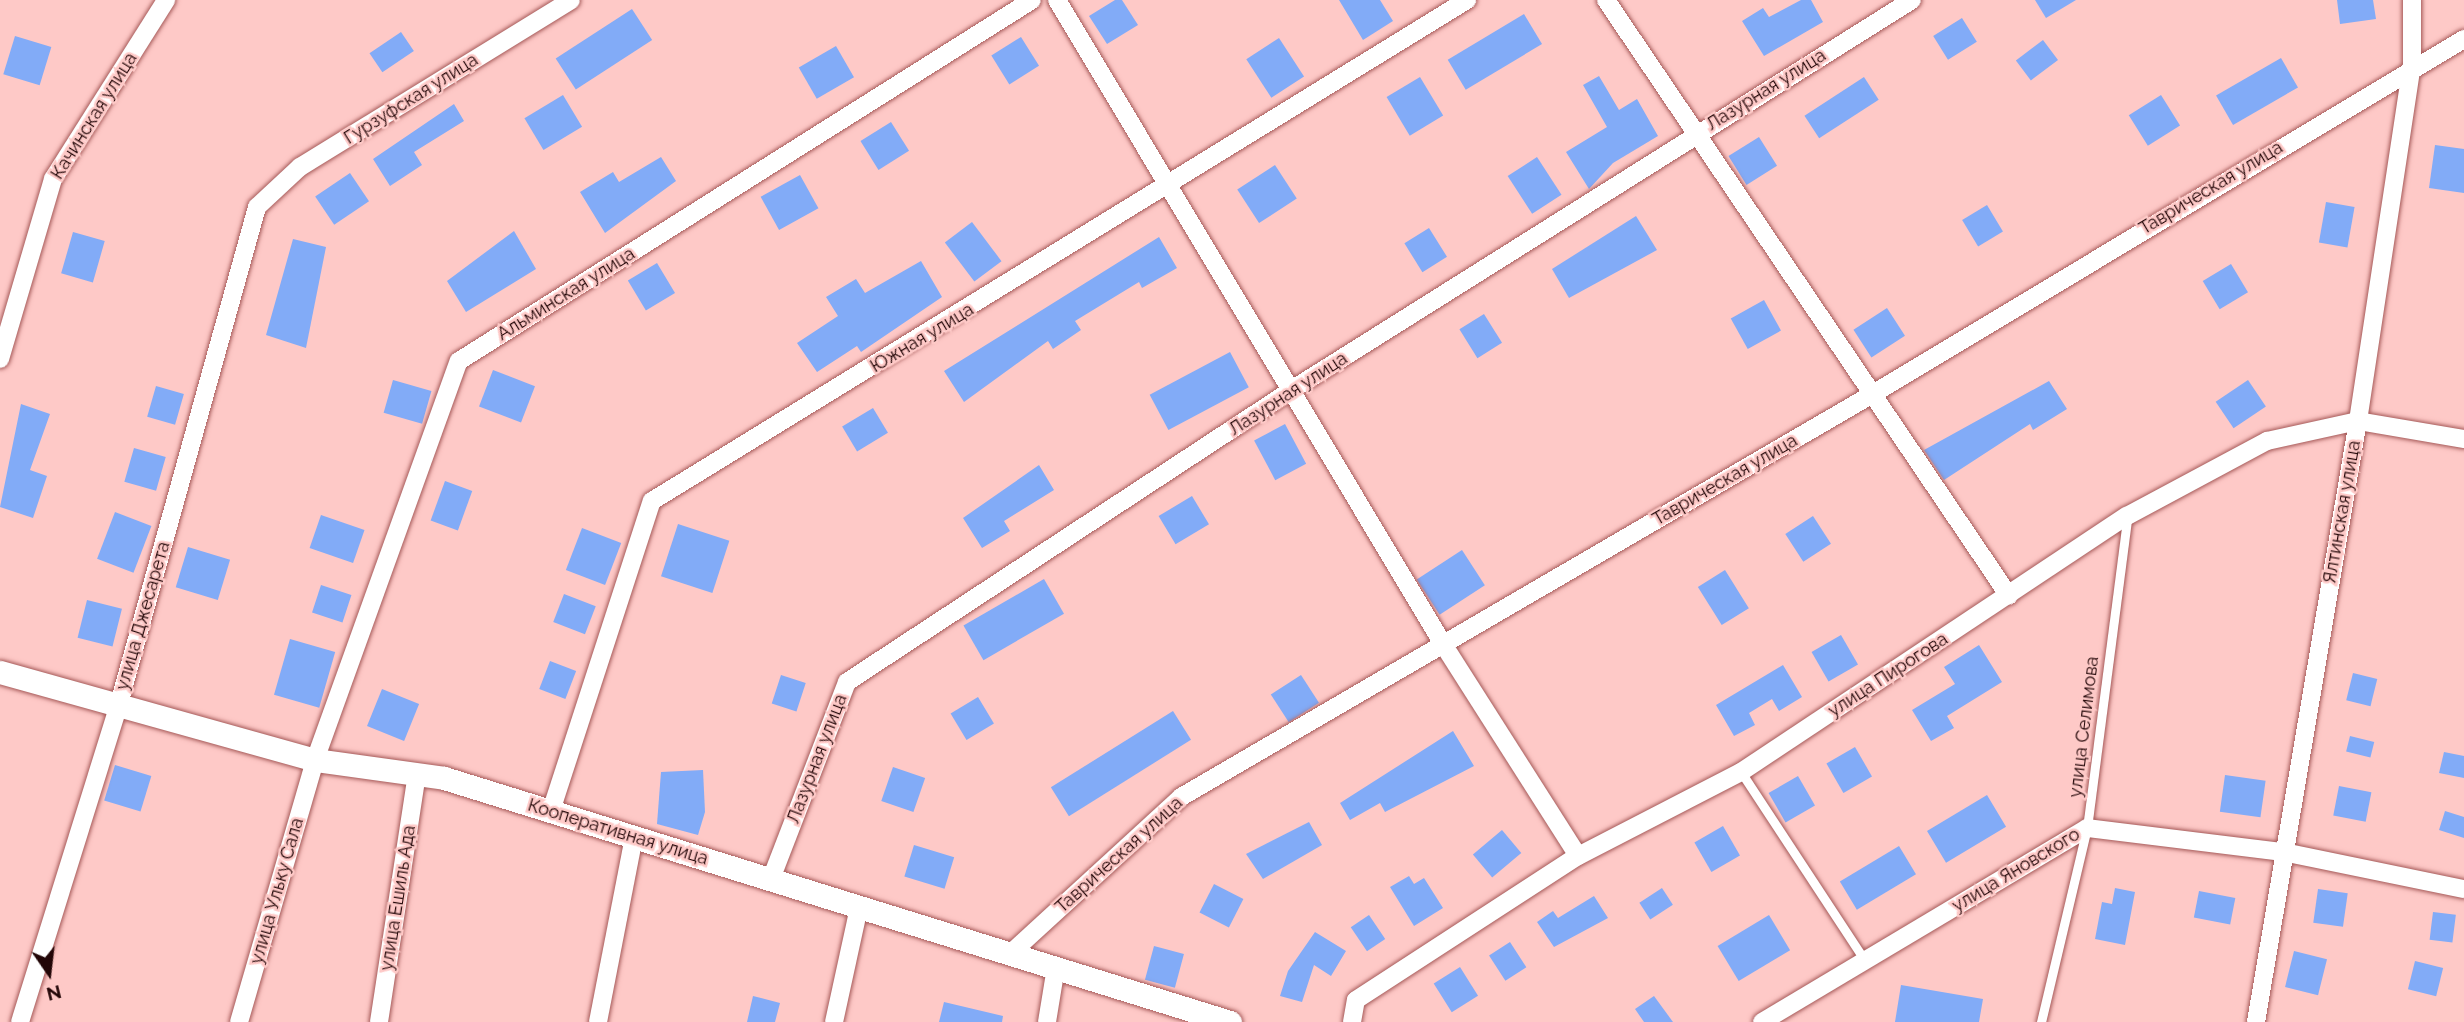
<!DOCTYPE html>
<meta charset="utf-8">
<style>
body{margin:0}
#map{position:relative;width:2464px;height:1022px;overflow:hidden;background:#fec9c7;font-family:Raleway,sans-serif}
div>[style]{position:absolute}
[style*='--x']{left:calc(var(--x)*1px);top:calc(var(--y)*1px);width:calc(var(--w)*1px);rotate:calc(var(--a)*1deg)}
.building>*{inset:0;background:#82abf7;transform-origin:0 0}
.roads{filter:drop-shadow(0 0 2px #a55958) drop-shadow(0 0 2px #a55958)}
.service>*{height:9px;margin:-4.5px;padding:0 4.5px;transform-origin:4.5px;border-radius:4.5px;background:#fff}
.minor>*{height:18px;margin:-9px;padding:0 9px;transform-origin:9px;border-radius:9px;background:#fff}
.tertiary>*{height:23px;margin:-11.5px;padding:0 11.5px;transform-origin:11.5px;border-radius:11.5px;background:#fff}
span{translate:-50% -50%;white-space:nowrap;text-align:center;line-height:1.15;-webkit-text-stroke:5px #fec9c7;paint-order:stroke}
.street-label{font-size:18px;color:#220607}
.north{position:absolute;left:14px;top:938px;width:70px;height:70px;-webkit-text-stroke:5px #fec9c7;paint-order:stroke;rotate:166deg;font-size:19px;font-weight:700;line-height:28px;text-align:center;color:#220607}
.north::after{content:'';display:block;margin:auto;width:24px;height:32px;background:#220607;clip-path:polygon(50% 0,100% 100%,50% 72%,0 100%)}
</style>
<div id="map">
<div class="building">
<i style="clip-path:polygon(1115px 0,1122px 0,1138px 25px,1107px 44px,1089px 16px)"></i>
<i style="clip-path:polygon(1339px 0,1380px 0,1393px 21px,1363px 40px)"></i>
<i style="clip-path:polygon(1801px 0,1811px 0,1823px 22px,1764px 56px,1742px 21px,1763px 8px,1769px 17px)"></i>
<i style="clip-path:polygon(2035px 0,2076px 0,2046px 18px)"></i>
<i style="clip-path:polygon(2337px 0,2373px 0,2376px 19px,2340px 24px)"></i>
<i style="left:632px;top:9px;width:37px;height:91px;rotate:57deg"></i>
<i style="left:1524px;top:14px;width:35px;height:89px;rotate:59deg"></i>
<i style="left:1962px;top:18px;width:28px;height:34px;rotate:58deg"></i>
<i style="left:401px;top:32px;width:23px;height:38px;rotate:56deg"></i>
<i style="left:15px;top:36px;width:38px;height:40px;rotate:17deg"></i>
<i style="left:1021px;top:37px;width:34px;height:35px;rotate:58deg"></i>
<i style="left:1279px;top:38px;width:46px;height:39px;rotate:57deg"></i>
<i style="left:2043px;top:40px;width:25px;height:34px;rotate:53deg"></i>
<i style="left:836px;top:46px;width:36px;height:43px;rotate:60deg"></i>
<i style="left:2281px;top:58px;width:34px;height:75px;rotate:60deg"></i>
<i style="clip-path:polygon(1599px 76px,1619px 110px,1637px 99px,1658px 136px,1613px 163px,1589px 189px,1566px 152px,1607px 127px,1583px 85px)"></i>
<i style="left:1420px;top:77px;width:45px;height:39px;rotate:59deg"></i>
<i style="left:1864px;top:77px;width:27px;height:71px;rotate:57deg"></i>
<i style="left:563px;top:95px;width:37px;height:45px;rotate:59deg"></i>
<i style="left:2161px;top:95px;width:36px;height:38px;rotate:58deg"></i>
<i style="clip-path:polygon(454px 104px,464px 121px,414px 152px,422px 165px,390px 186px,373px 159px)"></i>
<i style="left:891px;top:122px;width:34px;height:36px;rotate:58deg"></i>
<i style="left:1759px;top:137px;width:34px;height:36px;rotate:58deg"></i>
<i style="clip-path:polygon(2435px 145px,2464px 149px,2464px 193px,2429px 188px)"></i>
<i style="clip-path:polygon(661px 157px,676px 181px,605px 233px,580px 192px,613px 172px,619px 182px)"></i>
<i style="left:1537px;top:157px;width:45px;height:35px;rotate:57deg"></i>
<i style="left:1275px;top:165px;width:40px;height:45px;rotate:57deg"></i>
<i style="left:350px;top:173px;width:34px;height:42px;rotate:56deg"></i>
<i style="left:800px;top:175px;width:38px;height:45px;rotate:61deg"></i>
<i style="left:2326px;top:202px;width:29px;height:41px;rotate:10deg"></i>
<i style="left:1987px;top:205px;width:31px;height:29px;rotate:59deg"></i>
<i style="clip-path:polygon(1636px 216px,1657px 250px,1569px 298px,1552px 269px)"></i>
<i style="left:972px;top:222px;width:49px;height:34px;rotate:53deg"></i>
<i style="left:1429px;top:228px;width:34px;height:29px;rotate:58deg"></i>
<i style="clip-path:polygon(514px 231px,536px 269px,466px 312px,447px 281px)"></i>
<i style="left:73px;top:232px;width:33px;height:43px;rotate:16deg"></i>
<i style="clip-path:polygon(1159px 237px,1177px 268px,1142px 288px,1139px 282px,1075px 321px,1081px 330px,1053px 349px,1048px 341px,964px 402px,944px 371px)"></i>
<i style="clip-path:polygon(293px 239px,326px 247px,306px 348px,266px 335px)"></i>
<i style="clip-path:polygon(921px 261px,942px 297px,861px 352px,857px 346px,817px 372px,797px 343px,838px 316px,826px 297px,856px 279px,865px 293px)"></i>
<i style="left:657px;top:263px;width:35px;height:34px;rotate:59deg"></i>
<i style="left:2231px;top:264px;width:33px;height:33px;rotate:59deg"></i>
<i style="left:1764px;top:300px;width:35px;height:38px;rotate:61deg"></i>
<i style="left:1887px;top:308px;width:33px;height:40px;rotate:57deg"></i>
<i style="left:1484px;top:314px;width:34px;height:29px;rotate:58deg"></i>
<i style="left:1230px;top:352px;width:40px;height:91px;rotate:62deg"></i>
<i style="left:493px;top:370px;width:45px;height:39px;rotate:21deg"></i>
<i style="left:393px;top:380px;width:40px;height:34px;rotate:16deg"></i>
<i style="left:2248px;top:380px;width:32px;height:39px;rotate:56deg"></i>
<i style="clip-path:polygon(2049px 381px,2067px 409px,2033px 430px,2030px 424px,1944px 480px,1924px 450px)"></i>
<i style="left:156px;top:386px;width:29px;height:32px;rotate:16deg"></i>
<i style="clip-path:polygon(21px 404px,50px 414px,30px 470px,47px 476px,33px 518px,0 507px)"></i>
<i style="left:873px;top:408px;width:29px;height:36px;rotate:59deg"></i>
<i style="left:1285px;top:424px;width:45px;height:35px;rotate:62deg"></i>
<i style="left:134px;top:448px;width:33px;height:35px;rotate:16deg"></i>
<i style="clip-path:polygon(1039px 465px,1054px 490px,1004px 521px,1010px 531px,982px 548px,963px 518px)"></i>
<i style="left:445px;top:481px;width:29px;height:42px;rotate:20deg"></i>
<i style="left:1192px;top:496px;width:33px;height:39px;rotate:59deg"></i>
<i style="left:115px;top:512px;width:39px;height:50px;rotate:21deg"></i>
<i style="left:321px;top:515px;width:46px;height:35px;rotate:19deg"></i>
<i style="left:1813px;top:516px;width:33px;height:33px;rotate:57deg"></i>
<i style="left:678px;top:524px;width:54px;height:55px;rotate:18deg"></i>
<i style="left:582px;top:528px;width:42px;height:45px;rotate:21deg"></i>
<i style="left:188px;top:547px;width:44px;height:42px;rotate:17deg"></i>
<i style="left:1462px;top:550px;width:42px;height:54px;rotate:57deg"></i>
<i style="left:1725px;top:570px;width:45px;height:32px;rotate:58deg"></i>
<i style="left:1044px;top:579px;width:40px;height:93px;rotate:60deg"></i>
<i style="left:321px;top:585px;width:32px;height:29px;rotate:18deg"></i>
<i style="left:564px;top:594px;width:34px;height:30px;rotate:21deg"></i>
<i style="left:87px;top:600px;width:36px;height:39px;rotate:14deg"></i>
<i style="left:1841px;top:635px;width:34px;height:34px;rotate:60deg"></i>
<i style="left:290px;top:639px;width:47px;height:58px;rotate:16deg"></i>
<i style="clip-path:polygon(1979px 645px,2002px 682px,1947px 716px,1954px 728px,1931px 741px,1912px 710px,1955px 684px,1944px 667px)"></i>
<i style="left:550px;top:661px;width:28px;height:30px;rotate:21deg"></i>
<i style="clip-path:polygon(1783px 665px,1802px 697px,1779px 711px,1772px 699px,1749px 713px,1755px 725px,1734px 736px,1716px 705px)"></i>
<i style="left:2353px;top:673px;width:25px;height:28px;rotate:14deg"></i>
<i style="left:781px;top:675px;width:26px;height:30px;rotate:18deg"></i>
<i style="left:1301px;top:675px;width:33px;height:36px;rotate:57deg"></i>
<i style="left:382px;top:689px;width:40px;height:40px;rotate:22deg"></i>
<i style="left:978px;top:697px;width:31px;height:32px;rotate:59deg"></i>
<i style="left:1173px;top:711px;width:34px;height:144px;rotate:58deg"></i>
<i style="clip-path:polygon(1453px 731px,1474px 766px,1385px 812px,1380px 803px,1350px 820px,1340px 803px)"></i>
<i style="left:2350px;top:736px;width:25px;height:16px;rotate:14deg"></i>
<i style="left:1855px;top:747px;width:34px;height:33px;rotate:60deg"></i>
<i style="clip-path:polygon(2444px 752px,2464px 756px,2464px 778px,2439px 773px)"></i>
<i style="left:115px;top:765px;width:38px;height:37px;rotate:17deg"></i>
<i style="left:893px;top:767px;width:34px;height:36px;rotate:19deg"></i>
<i style="clip-path:polygon(703px 770px,705px 812px,698px 835px,657px 824px,661px 772px)"></i>
<i style="left:2225px;top:775px;width:41px;height:37px;rotate:8deg"></i>
<i style="left:1798px;top:776px;width:34px;height:34px;rotate:60deg"></i>
<i style="left:2339px;top:786px;width:33px;height:30px;rotate:11deg"></i>
<i style="left:1987px;top:795px;width:37px;height:70px;rotate:59deg"></i>
<i style="clip-path:polygon(2445px 811px,2464px 817px,2464px 838px,2439px 830px)"></i>
<i style="clip-path:polygon(1309px 822px,1322px 845px,1263px 879px,1246px 854px)"></i>
<i style="left:1723px;top:826px;width:34px;height:33px;rotate:60deg"></i>
<i style="left:1502px;top:830px;width:30px;height:38px;rotate:50deg"></i>
<i style="left:914px;top:845px;width:42px;height:33px;rotate:17deg"></i>
<i style="left:1899px;top:846px;width:33px;height:69px;rotate:59deg"></i>
<i style="clip-path:polygon(1409px 876px,1414px 884px,1424px 878px,1443px 908px,1414px 926px,1390px 887px)"></i>
<i style="left:1214px;top:884px;width:33px;height:32px;rotate:27deg"></i>
<i style="left:1662px;top:888px;width:20px;height:27px;rotate:57deg"></i>
<i style="clip-path:polygon(2115px 888px,2135px 892px,2125px 945px,2095px 939px,2102px 902px,2112px 904px)"></i>
<i style="left:2318px;top:889px;width:30px;height:34px;rotate:8deg"></i>
<i style="left:2199px;top:891px;width:37px;height:27px;rotate:11deg"></i>
<i style="clip-path:polygon(1594px 896px,1608px 918px,1554px 947px,1537px 922px,1553px 911px,1558px 918px)"></i>
<i style="left:2433px;top:912px;width:23px;height:28px;rotate:7deg"></i>
<i style="left:1369px;top:915px;width:29px;height:22px;rotate:56deg"></i>
<i style="left:1769px;top:915px;width:41px;height:60px;rotate:59deg"></i>
<i style="clip-path:polygon(1315px 932px,1346px 951px,1331px 976px,1314px 965px,1302px 1002px,1280px 996px,1288px 971px)"></i>
<i style="left:1510px;top:942px;width:30px;height:25px;rotate:57deg"></i>
<i style="left:1154px;top:946px;width:31px;height:35px;rotate:15deg"></i>
<i style="left:2294px;top:951px;width:34px;height:37px;rotate:14deg"></i>
<i style="left:2415px;top:961px;width:29px;height:29px;rotate:14deg"></i>
<i style="left:1460px;top:967px;width:34px;height:31px;rotate:58deg"></i>
<i style="clip-path:polygon(1901px 985px,1983px 999px,1979px 1022px,1895px 1022px)"></i>
<i style="clip-path:polygon(753px 996px,780px 1003px,775px 1022px,747px 1022px)"></i>
<i style="clip-path:polygon(1654px 996px,1673px 1022px,1644px 1022px,1635px 1009px)"></i>
<i style="clip-path:polygon(944px 1002px,1003px 1016px,1002px 1022px,939px 1022px)"></i>
</div>
<div class="roads">
<div class="service">
<i style="--x:1741;--y:772;--w:226;--a:56.7"></i>
<i style="--x:2041;--y:1022;--w:199;--a:-76.7"></i>
<i style="--x:2087;--y:828;--w:313;--a:-82.6"></i>
</div>
<div class="minor">
<i style="--x:1057;--y:0;--w:751;--a:59.06"></i>
<i style="--x:1443;--y:644;--w:251;--a:57.5"></i>
<i style="--x:1606;--y:0;--w:719;--a:55.93"></i>
<i style="--x:0;--y:359;--w:188;--a:-73.6"></i>
<i style="--x:53;--y:179;--w:212;--a:-57.7"></i>
<i style="--x:551;--y:811;--w:326;--a:-72"></i>
<i style="--x:652;--y:501;--w:957;--a:-31.58"></i>
<i style="--x:771;--y:879;--w:211;--a:-68.9"></i>
<i style="--x:847;--y:682;--w:534;--a:-33.3"></i>
<i style="--x:1293;--y:389;--w:731;--a:-32.15"></i>
<i style="--x:1011;--y:953;--w:231;--a:-42.5"></i>
<i style="--x:1181;--y:797;--w:799;--a:-30.23"></i>
<i style="--x:1871;--y:395;--w:692;--a:-30.98"></i>
<i style="--x:20;--y:1022;--w:330;--a:-72.7"></i>
<i style="--x:118;--y:707;--w:519;--a:-74.46"></i>
<i style="--x:257;--y:207;--w:59;--a:-42.9"></i>
<i style="--x:300;--y:167;--w:318;--a:-31.6"></i>
<i style="--x:239;--y:1022;--w:273;--a:-73.8"></i>
<i style="--x:315;--y:760;--w:424;--a:-70.2"></i>
<i style="--x:459;--y:361;--w:677;--a:-32.21"></i>
<i style="--x:379;--y:1022;--w:250;--a:-81.3"></i>
<i style="--x:598;--y:1022;--w:188;--a:-79"></i>
<i style="--x:834;--y:1022;--w:118;--a:-77.7"></i>
<i style="--x:1047;--y:1022;--w:56;--a:-80.7"></i>
<i style="--x:1352;--y:1022;--w:22;--a:-80"></i>
<i style="--x:1356;--y:1000;--w:265;--a:-33"></i>
<i style="--x:1578;--y:856;--w:183;--a:-27.3"></i>
<i style="--x:1741;--y:772;--w:463;--a:-33.6"></i>
<i style="--x:2127;--y:516;--w:159;--a:-28.2"></i>
<i style="--x:2267;--y:441;--w:93;--a:-12.4"></i>
<i style="--x:2358;--y:421;--w:108;--a:9.6"></i>
<i style="--x:1762;--y:1022;--w:378;--a:-30.8"></i>
<i style="--x:2087;--y:828;--w:197;--a:7"></i>
<i style="--x:2283;--y:852;--w:185;--a:11.6"></i>
<i style="--x:2256;--y:1022;--w:610;--a:-80.37"></i>
<i style="--x:2358;--y:421;--w:359;--a:-81.4"></i>
<i style="--x:2412;--y:66;--w:66;--a:-90"></i>
</div>
<div class="tertiary">
<i style="--x:0;--y:672;--w:327;--a:15.6"></i>
<i style="--x:315;--y:760;--w:130;--a:7.9"></i>
<i style="--x:444;--y:778;--w:823;--a:17.25"></i>
</div>
</div>
<div class="street-label">
<span style="left:1766px;top:90px;rotate:-32deg">Лазурная улица</span>
<span style="left:411px;top:99px;rotate:-32deg">Гурзуфская улица</span>
<span style="left:94px;top:116px;rotate:-58deg">Качинская улица</span>
<span style="left:2211px;top:188px;rotate:-31deg">Таврическая улица</span>
<span style="left:566px;top:294px;rotate:-32deg">Альминская улица</span>
<span style="left:922px;top:338px;rotate:-31deg">Южная улица</span>
<span style="left:1288px;top:394px;rotate:-33deg">Лазурная улица</span>
<span style="left:1725px;top:480px;rotate:-30deg">Таврическая улица</span>
<span style="left:2342px;top:512px;rotate:-80deg">Ялтинская улица</span>
<span style="left:143px;top:616px;rotate:-74deg">улица Джесарета</span>
<span style="left:1888px;top:675px;rotate:-33deg">улица Пирогова</span>
<span style="left:2084px;top:727px;rotate:-83deg">улица Селимова</span>
<span style="left:817px;top:759px;rotate:-69deg">Лазурная улица</span>
<span style="left:618px;top:832px;rotate:17deg">Кооперативная улица</span>
<span style="left:1119px;top:855px;rotate:-42deg">Таврическая улица</span>
<span style="left:2016px;top:870px;rotate:-31deg">улица Яновского</span>
<span style="left:277px;top:891px;rotate:-74deg">улица Ульку Сала</span>
<span style="left:398px;top:898px;rotate:-81deg">улица Ешиль Ада</span>
</div>
<div class="north">N</div>
</div>
